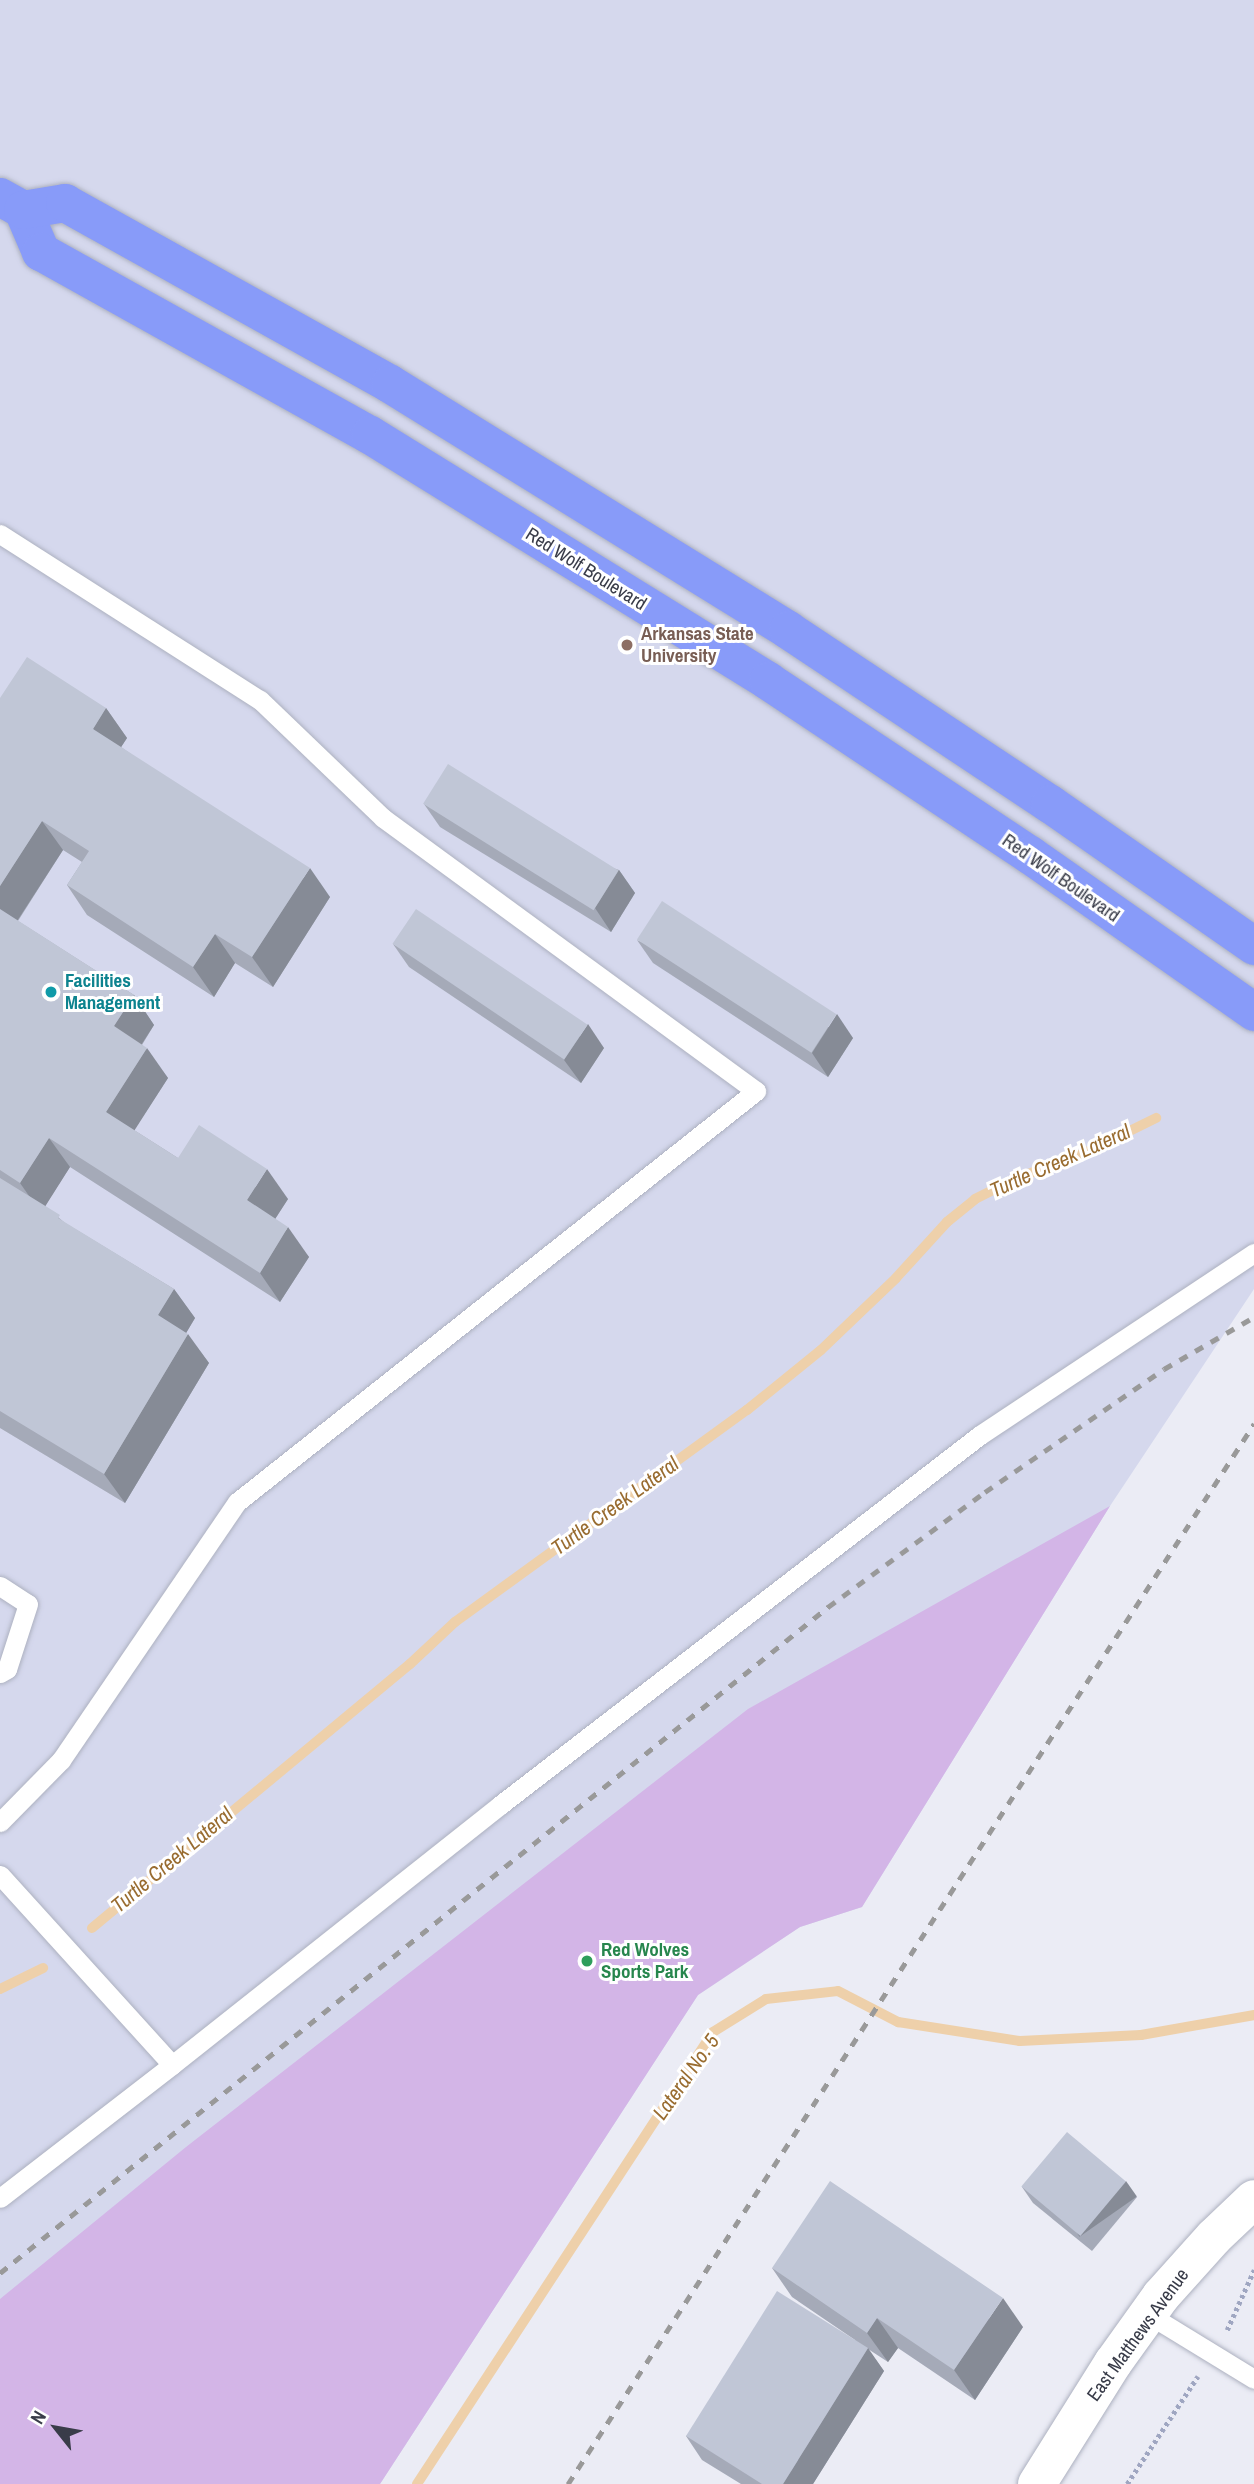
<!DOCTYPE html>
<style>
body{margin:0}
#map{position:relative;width:1254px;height:2484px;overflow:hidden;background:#ebecf5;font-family:"Archivo Narrow",sans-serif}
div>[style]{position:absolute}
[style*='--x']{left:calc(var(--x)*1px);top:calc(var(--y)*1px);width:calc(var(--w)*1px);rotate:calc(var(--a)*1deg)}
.education>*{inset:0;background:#d5d8ed}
.green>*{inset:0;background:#d3b5e7}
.stream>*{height:10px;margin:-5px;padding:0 5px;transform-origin:5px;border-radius:5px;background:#eed0aa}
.path>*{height:4.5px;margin-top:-2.25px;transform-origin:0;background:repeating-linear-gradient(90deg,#9fa6c1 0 3.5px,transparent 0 7px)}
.roads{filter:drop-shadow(0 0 2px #adb1c0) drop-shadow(0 0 2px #adb1c0)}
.service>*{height:19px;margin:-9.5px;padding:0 9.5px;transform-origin:9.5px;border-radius:9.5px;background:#fff}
.tertiary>*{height:38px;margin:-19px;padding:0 19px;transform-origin:19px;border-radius:19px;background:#fff}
.trunk>*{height:38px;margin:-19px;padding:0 19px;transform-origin:19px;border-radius:19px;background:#889bf9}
.rail>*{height:5px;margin-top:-2.5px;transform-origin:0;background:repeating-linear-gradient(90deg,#999 0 9px,transparent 0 18px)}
.wall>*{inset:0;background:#a5aab8}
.shaded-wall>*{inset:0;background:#868b96;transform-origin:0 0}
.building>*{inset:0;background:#c0c6d6;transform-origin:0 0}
.dots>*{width:19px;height:19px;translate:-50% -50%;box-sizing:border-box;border:4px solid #fff;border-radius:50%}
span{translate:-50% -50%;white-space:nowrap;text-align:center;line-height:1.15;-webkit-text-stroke:6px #fff;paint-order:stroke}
.street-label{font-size:19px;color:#393c49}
.education-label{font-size:19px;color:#785e54;font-weight:700}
.left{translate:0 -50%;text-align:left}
.culture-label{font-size:19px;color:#0d838f;font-weight:700}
.leisure-label{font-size:19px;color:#27864d;font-weight:700}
.water-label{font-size:21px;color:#996c30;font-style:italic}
.north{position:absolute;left:21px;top:2393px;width:70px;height:70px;-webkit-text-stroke:5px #fff;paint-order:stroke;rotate:301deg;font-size:19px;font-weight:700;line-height:28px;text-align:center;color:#393c49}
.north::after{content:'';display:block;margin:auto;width:24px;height:32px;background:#393c49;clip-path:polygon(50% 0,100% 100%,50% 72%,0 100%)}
</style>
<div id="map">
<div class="education">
<i style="clip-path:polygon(0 0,1254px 0,1254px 1289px,1110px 1506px,862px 1907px,800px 1927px,698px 1995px,380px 2484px,0 2484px)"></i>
</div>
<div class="green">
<i style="clip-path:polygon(1110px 1506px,862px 1907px,800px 1927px,698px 1995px,380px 2484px,0 2484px,0 2299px,186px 2147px,748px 1709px)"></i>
</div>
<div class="stream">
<i style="--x:92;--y:1928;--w:413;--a:-39.7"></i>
<i style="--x:410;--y:1664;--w:62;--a:-43"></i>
<i style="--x:455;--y:1622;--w:361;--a:-36"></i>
<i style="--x:747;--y:1410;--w:95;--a:-39"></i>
<i style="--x:821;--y:1350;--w:104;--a:-43.8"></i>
<i style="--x:896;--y:1278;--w:76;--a:-47.7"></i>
<i style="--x:947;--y:1222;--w:36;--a:-39"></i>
<i style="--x:975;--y:1199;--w:45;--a:-26.6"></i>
<i style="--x:1015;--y:1179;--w:79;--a:-20.7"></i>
<i style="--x:1089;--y:1151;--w:75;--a:-26.2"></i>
<i style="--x:0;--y:1989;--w:48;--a:-26"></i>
<i style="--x:417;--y:2484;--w:540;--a:-56.78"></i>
<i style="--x:713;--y:2032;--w:62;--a:-31.9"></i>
<i style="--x:766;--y:1999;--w:72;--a:-6.3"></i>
<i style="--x:838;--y:1991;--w:68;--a:27.3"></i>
<i style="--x:898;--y:2022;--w:123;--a:8.9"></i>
<i style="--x:1020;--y:2041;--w:121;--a:-2.8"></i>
<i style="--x:1141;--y:2035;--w:115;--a:-10"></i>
</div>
<div class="path">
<i style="--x:1227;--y:2330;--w:66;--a:-65.8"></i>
<i style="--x:1127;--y:2484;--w:129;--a:-56.7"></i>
</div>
<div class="roads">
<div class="service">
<i style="--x:0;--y:534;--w:308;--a:32.6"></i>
<i style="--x:260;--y:700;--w:170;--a:43.8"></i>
<i style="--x:383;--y:818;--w:462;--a:36.2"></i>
<i style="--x:756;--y:1091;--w:662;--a:141.62"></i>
<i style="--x:237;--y:1502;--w:312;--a:124.3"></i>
<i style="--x:61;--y:1760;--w:87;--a:134.5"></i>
<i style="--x:0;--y:1586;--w:33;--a:33"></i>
<i style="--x:28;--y:1604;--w:68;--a:107.9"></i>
<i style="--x:7;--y:1669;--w:8;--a:150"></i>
<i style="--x:0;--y:1875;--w:256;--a:47.8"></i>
<i style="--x:172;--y:2065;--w:217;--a:142.3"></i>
<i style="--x:172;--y:2065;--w:419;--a:-38.4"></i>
<i style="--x:500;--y:1805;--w:606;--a:-37.63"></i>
<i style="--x:980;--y:1435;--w:329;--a:-33.6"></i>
<i style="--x:1148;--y:2314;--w:124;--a:31.5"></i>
</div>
<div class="tertiary">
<i style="--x:1037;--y:2484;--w:143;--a:-57.9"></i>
<i style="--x:1113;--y:2363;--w:82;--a:-54.4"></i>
<i style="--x:1161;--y:2296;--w:79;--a:-48.1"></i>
<i style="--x:1214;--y:2237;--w:55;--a:-43.5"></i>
</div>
<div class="trunk">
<i style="--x:0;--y:197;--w:26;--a:29"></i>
<i style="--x:23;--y:210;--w:46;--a:66.8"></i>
<i style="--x:41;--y:252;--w:376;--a:29.1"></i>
<i style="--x:370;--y:435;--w:468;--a:31.7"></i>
<i style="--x:768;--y:681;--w:315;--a:33.6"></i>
<i style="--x:1030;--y:855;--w:274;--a:35"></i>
<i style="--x:23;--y:210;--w:43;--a:-9.5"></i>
<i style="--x:65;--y:203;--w:372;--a:29.1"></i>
<i style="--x:390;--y:384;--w:468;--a:31.7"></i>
<i style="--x:788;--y:630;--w:315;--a:33.6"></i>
<i style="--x:1050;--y:804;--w:249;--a:34.8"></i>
</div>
</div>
<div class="rail">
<i style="--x:0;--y:2273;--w:1063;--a:-38.81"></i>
<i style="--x:828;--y:1607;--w:195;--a:-36.2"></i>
<i style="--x:985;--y:1492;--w:217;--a:-34.5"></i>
<i style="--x:1164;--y:1369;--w:104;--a:-30"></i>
<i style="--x:568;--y:2484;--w:1263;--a:-57.09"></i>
</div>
<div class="wall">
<i style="clip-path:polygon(0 698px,106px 708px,127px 738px,121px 747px,330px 897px,273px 987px,235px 963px,214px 997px,87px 915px,67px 885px,82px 862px,63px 850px,18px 921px,134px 995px,154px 1025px,142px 1045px,168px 1078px,134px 1130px,178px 1158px,288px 1199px,275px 1219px,309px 1257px,280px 1302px,70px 1167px,45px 1206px,65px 1223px,174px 1289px,195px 1318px,186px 1333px,209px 1363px,125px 1503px,0 1428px)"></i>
<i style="clip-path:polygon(424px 804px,619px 870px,635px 893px,611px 932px,440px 827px)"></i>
<i style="clip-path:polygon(637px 940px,853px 1038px,828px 1077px,653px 963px)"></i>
<i style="clip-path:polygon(393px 944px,604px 1048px,581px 1083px,409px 967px)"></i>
<i style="clip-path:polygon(1022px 2187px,1137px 2197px,1092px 2251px,1033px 2203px)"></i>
<i style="clip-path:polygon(772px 2268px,1023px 2327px,975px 2400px,898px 2348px,888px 2362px,868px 2349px,884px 2371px,813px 2484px,741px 2484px,702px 2460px,686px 2436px,855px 2340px,792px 2297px)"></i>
</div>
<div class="shaded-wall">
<i style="clip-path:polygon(106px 708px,127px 738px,114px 758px,93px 729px)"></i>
<i style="clip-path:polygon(42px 821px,63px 850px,10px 932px,0 918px,0 886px)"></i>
<i style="clip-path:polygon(310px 868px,330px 897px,273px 987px,252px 957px)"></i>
<i style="clip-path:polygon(619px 870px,635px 893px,611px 932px,595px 908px)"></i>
<i style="clip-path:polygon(215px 934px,235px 963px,214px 997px,193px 967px)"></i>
<i style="clip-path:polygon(134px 995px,154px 1025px,134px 1056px,114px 1026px)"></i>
<i style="clip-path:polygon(837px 1014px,853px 1038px,828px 1077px,812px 1053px)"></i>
<i style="clip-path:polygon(588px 1024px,604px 1048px,581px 1083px,564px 1060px)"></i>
<i style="clip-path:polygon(147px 1048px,168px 1078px,127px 1142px,106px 1112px)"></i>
<i style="clip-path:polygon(49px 1138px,70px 1167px,41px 1213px,20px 1183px)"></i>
<i style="clip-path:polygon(267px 1169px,288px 1199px,268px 1230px,247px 1200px)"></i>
<i style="clip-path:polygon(288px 1227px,309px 1257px,280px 1302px,260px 1273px)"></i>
<i style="clip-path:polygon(174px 1289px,195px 1318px,179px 1345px,158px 1315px)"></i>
<i style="clip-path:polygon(188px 1334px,209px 1363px,125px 1503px,104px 1474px)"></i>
<i style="left:1126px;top:2181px;width:19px;height:70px;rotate:55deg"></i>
<i style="clip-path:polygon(1003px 2298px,1023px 2327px,975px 2400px,954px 2370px)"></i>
<i style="clip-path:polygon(877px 2318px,898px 2348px,888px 2362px,867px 2333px)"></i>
<i style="clip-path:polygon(868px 2348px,884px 2371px,813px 2484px,783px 2484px)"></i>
</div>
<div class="building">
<i style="clip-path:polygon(27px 657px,106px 708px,93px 729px,310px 868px,252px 957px,215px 934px,193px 967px,67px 885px,89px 851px,42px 821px,0 886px,0 698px)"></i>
<i style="left:448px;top:764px;width:201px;height:47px;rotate:32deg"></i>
<i style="left:662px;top:901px;width:208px;height:46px;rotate:33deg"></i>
<i style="clip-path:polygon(0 909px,134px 995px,114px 1026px,147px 1048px,106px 1112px,178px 1158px,199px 1125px,267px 1169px,247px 1200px,288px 1227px,260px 1273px,49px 1138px,20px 1183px,0 1170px)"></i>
<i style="left:416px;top:909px;width:207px;height:42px;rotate:34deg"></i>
<i style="clip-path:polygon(0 1178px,60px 1215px,58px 1218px,174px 1289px,158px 1315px,188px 1334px,104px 1474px,0 1411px)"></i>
<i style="left:1067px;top:2132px;width:77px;height:71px;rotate:40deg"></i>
<i style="clip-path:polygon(830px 2181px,1003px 2298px,954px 2370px,877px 2318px,867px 2333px,772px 2268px)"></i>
<i style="clip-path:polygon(777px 2291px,868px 2348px,783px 2484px,762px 2484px,686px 2436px)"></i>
</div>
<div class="dots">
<i style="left:627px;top:645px;background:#8d6e63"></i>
<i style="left:51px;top:992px;background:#0f9aa8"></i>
<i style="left:587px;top:1961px;background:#2e9e5b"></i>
</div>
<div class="street-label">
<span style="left:586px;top:569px;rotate:32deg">Red Wolf Boulevard</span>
<span style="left:1061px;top:878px;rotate:35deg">Red Wolf Boulevard</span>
<span style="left:1138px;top:2335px;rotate:-54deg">East Matthews Avenue</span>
</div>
<div class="education-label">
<span class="left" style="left:641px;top:645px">Arkansas State<br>University</span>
</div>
<div class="culture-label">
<span class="left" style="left:65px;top:992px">Facilities<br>Management</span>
</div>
<div class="leisure-label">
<span class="left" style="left:601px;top:1961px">Red Wolves<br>Sports Park</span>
</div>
<div class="water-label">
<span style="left:1060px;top:1161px;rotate:-24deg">Turtle Creek Lateral</span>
<span style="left:615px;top:1506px;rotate:-36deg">Turtle Creek Lateral</span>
<span style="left:172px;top:1860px;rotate:-40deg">Turtle Creek Lateral</span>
<span style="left:686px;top:2077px;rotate:-55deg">Lateral No. 5</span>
</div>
<div class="north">N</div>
</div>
